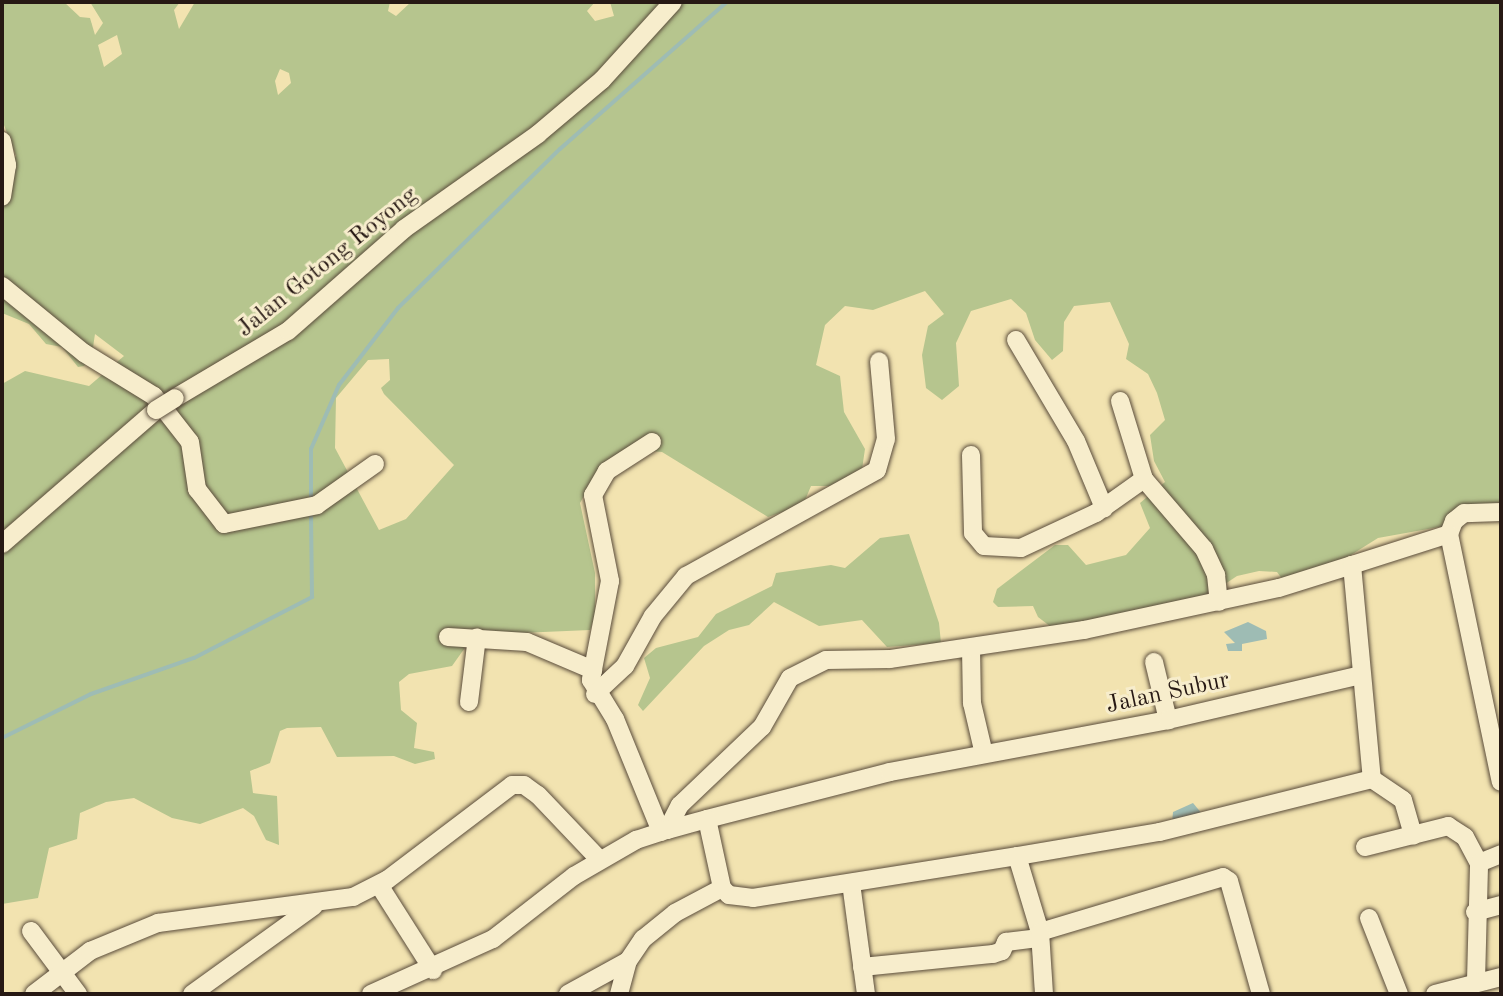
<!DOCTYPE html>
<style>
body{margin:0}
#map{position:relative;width:1503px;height:996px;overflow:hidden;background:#f2e3b0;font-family:"Old Standard TT",serif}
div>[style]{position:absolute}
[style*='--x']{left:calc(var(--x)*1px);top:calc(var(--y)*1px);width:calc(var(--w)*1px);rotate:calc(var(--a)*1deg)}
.green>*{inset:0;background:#b6c58e}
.water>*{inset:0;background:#9ebcb4}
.stream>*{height:4px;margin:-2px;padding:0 2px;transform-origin:2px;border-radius:2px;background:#9ebcb4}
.roads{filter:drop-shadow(0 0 2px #5a4c3b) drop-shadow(0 0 2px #5a4c3b)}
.minor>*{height:18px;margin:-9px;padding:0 9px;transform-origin:9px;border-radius:9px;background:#f7edcc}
.bridges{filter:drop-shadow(0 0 2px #5a4c3b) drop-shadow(0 0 2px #5a4c3b)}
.minor-bridge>*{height:18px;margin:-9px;padding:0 9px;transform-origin:9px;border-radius:9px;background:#f7edcc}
span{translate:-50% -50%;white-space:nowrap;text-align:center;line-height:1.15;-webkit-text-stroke:6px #f7edcc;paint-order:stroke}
.street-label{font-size:24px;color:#271914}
.frame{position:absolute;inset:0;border:4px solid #271914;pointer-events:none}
</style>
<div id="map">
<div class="green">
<i style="clip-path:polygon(evenodd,2px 2px,64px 2px,80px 17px,90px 18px,95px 35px,103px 23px,90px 2px,180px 2px,174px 10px,179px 29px,195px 2px,390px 2px,388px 11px,396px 16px,411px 2px,595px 2px,587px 11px,595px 21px,614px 16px,610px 2px,1501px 2px,1501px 510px,1467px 522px,1378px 538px,1292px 592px,1277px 572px,1259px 571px,1237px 576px,1198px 602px,1055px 630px,1038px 617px,1033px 606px,998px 607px,993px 602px,997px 589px,1055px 545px,1068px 545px,1086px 565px,1126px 555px,1150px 528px,1140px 503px,1165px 482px,1154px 461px,1150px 435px,1165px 420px,1157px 393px,1148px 374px,1126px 359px,1129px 344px,1110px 302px,1074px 306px,1064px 322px,1063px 351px,1052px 360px,1035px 340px,1026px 313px,1011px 299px,971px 311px,956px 343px,959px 386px,942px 400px,926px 388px,922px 355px,928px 326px,944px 314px,925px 291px,873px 310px,845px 306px,825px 325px,816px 365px,840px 376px,844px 412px,865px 449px,861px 476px,832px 486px,811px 486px,803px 505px,768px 517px,662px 452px,625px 449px,598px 471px,580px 503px,595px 573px,595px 616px,590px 630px,474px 635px,452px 666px,409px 674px,399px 682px,401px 710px,417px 723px,414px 748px,434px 752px,435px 759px,415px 764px,394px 756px,337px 757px,321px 727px,287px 728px,280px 731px,270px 763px,250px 771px,253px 793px,277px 796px,279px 845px,266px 840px,254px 816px,243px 808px,200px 824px,172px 818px,134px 798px,106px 802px,80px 813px,77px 839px,49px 848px,38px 898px,2px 904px,2px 384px,25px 371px,89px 386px,124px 356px,95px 334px,92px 354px,84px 366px,78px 367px,62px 347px,46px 344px,29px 324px,2px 313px,2px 170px,16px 156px,2px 120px,2px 2px,117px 35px,122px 54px,104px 67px,98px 45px,117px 35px,2px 2px,280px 69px,289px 73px,291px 83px,278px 95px,275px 81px,280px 69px,2px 2px,389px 359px,390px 380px,381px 388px,384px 394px,454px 465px,406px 519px,379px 530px,335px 448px,336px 398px,368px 360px,389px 359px)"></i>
<i style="clip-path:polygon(909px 534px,939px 623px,941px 643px,887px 647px,862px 620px,819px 626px,774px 602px,749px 625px,729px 630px,704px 646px,643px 711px,638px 705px,650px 678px,644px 658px,656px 648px,698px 637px,716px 614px,772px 586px,776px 573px,831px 565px,845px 568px,880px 538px)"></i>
</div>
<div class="water">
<i style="clip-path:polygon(1248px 622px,1266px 631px,1267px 639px,1242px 644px,1242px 651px,1228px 651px,1226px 644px,1235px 643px,1224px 632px)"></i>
<i style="clip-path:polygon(1193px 803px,1203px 815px,1172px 823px,1173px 812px)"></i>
</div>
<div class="stream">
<i style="--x:311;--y:500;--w:51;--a:-90"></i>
<i style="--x:311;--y:449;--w:70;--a:-66.4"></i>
<i style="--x:339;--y:385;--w:97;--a:-52.5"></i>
<i style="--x:398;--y:308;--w:227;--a:-44.5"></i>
<i style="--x:560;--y:149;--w:222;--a:-41.4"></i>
<i style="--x:2;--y:738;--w:99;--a:-26.3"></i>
<i style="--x:91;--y:694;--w:109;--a:-19.3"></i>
<i style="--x:194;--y:658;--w:133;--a:-27.3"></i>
<i style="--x:312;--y:597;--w:84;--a:-90.7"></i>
</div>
<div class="roads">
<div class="minor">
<i style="--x:2;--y:141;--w:25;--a:78"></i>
<i style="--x:7;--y:165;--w:32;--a:99"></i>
<i style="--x:2;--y:286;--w:106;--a:39.3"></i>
<i style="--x:84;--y:353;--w:82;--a:31.6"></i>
<i style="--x:154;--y:396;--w:58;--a:52"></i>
<i style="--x:190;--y:442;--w:48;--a:81.5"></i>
<i style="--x:197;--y:489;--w:44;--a:52.4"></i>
<i style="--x:224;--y:524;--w:95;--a:-11.5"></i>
<i style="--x:317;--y:505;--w:71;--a:-35.3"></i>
<i style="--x:1016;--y:340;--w:117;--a:59.3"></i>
<i style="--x:1076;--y:441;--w:73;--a:67.3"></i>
<i style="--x:175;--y:398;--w:131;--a:-30.7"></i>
<i style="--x:288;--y:331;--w:154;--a:-41.3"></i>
<i style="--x:404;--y:229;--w:164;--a:-35.3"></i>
<i style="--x:538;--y:134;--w:84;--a:-40.2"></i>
<i style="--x:602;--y:80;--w:105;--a:-47.7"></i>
<i style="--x:1120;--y:401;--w:82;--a:72.9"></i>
<i style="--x:652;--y:442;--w:54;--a:147.2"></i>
<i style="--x:607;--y:471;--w:28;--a:120"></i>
<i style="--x:593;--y:495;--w:88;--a:78.8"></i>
<i style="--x:610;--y:581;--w:101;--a:100.9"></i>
<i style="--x:591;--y:680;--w:46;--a:58.4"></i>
<i style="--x:615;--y:719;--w:122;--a:67.8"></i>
<i style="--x:971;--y:455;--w:78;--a:88.5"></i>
<i style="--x:973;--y:533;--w:17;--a:50"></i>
<i style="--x:984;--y:546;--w:37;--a:3"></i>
<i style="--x:1021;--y:548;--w:83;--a:-25"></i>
<i style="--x:1096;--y:513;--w:59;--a:-35.3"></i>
<i style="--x:1144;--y:479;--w:92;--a:49.4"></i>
<i style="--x:1204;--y:549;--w:29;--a:65"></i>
<i style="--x:1216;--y:575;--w:27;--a:84"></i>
<i style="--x:1501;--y:512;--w:37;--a:178"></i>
<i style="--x:1464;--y:513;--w:13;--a:141"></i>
<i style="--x:1454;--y:521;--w:14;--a:111"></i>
<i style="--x:1449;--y:534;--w:253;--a:78.2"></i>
<i style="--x:2;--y:544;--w:204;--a:-41"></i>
<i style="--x:1352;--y:565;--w:102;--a:-17.7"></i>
<i style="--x:448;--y:637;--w:79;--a:3.6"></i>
<i style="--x:527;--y:642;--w:72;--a:23"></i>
<i style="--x:971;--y:648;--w:55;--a:89"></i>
<i style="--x:972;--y:703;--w:52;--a:76.8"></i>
<i style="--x:1154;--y:662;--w:60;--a:76.4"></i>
<i style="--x:595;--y:694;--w:41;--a:-43"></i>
<i style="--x:625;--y:666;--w:57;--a:-60.8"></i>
<i style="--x:653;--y:616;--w:52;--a:-50.5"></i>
<i style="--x:686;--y:576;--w:218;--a:-29"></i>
<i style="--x:877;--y:470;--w:32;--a:-74"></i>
<i style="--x:886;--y:439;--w:78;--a:-95.1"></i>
<i style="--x:469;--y:702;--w:65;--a:-83"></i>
<i style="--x:1372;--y:779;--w:37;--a:34"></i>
<i style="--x:1403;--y:800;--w:37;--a:74"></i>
<i style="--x:707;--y:819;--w:189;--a:-14.4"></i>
<i style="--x:890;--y:772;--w:283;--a:-10.6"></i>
<i style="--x:1168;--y:720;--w:198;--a:-13.1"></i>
<i style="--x:667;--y:830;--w:28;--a:-63"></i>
<i style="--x:680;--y:805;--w:113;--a:-43.6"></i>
<i style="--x:762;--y:727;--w:56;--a:-60.3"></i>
<i style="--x:790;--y:678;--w:40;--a:-26.6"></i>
<i style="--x:826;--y:660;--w:64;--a:-0.9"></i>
<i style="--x:890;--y:659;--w:196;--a:-8.5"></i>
<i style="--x:1084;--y:630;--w:199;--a:-12.2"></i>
<i style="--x:1279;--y:588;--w:77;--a:-17.5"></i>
<i style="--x:1352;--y:565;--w:215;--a:84.7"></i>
<i style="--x:1372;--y:779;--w:219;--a:166"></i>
<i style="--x:1159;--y:832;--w:144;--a:170.4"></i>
<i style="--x:1365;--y:847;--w:86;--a:-14.2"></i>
<i style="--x:1448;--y:826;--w:20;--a:33"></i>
<i style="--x:1465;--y:837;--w:30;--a:62"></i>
<i style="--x:851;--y:883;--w:112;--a:82.3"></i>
<i style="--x:379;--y:885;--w:101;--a:57.6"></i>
<i style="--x:1475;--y:912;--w:27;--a:-15"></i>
<i style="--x:1369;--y:918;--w:82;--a:68.5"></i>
<i style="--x:31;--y:931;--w:79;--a:53.3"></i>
<i style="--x:1040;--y:932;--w:191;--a:-16.7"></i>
<i style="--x:1223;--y:877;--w:7;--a:34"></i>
<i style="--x:1229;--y:881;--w:117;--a:74.2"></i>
<i style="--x:862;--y:967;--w:132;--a:-5.7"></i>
<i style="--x:993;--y:954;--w:9;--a:-18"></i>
<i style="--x:1002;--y:951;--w:10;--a:-66"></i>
<i style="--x:1006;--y:942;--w:34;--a:-7"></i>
<i style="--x:1476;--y:981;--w:118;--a:-88.5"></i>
<i style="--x:1479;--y:863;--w:24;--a:-22"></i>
<i style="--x:34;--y:994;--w:71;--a:-37.5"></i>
<i style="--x:90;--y:951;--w:74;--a:-22.4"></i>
<i style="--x:158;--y:923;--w:197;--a:-7.6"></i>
<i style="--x:353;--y:897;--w:38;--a:-27"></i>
<i style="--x:387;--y:880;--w:157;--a:-37.2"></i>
<i style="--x:512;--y:785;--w:12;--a:0"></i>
<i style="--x:524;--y:785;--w:17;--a:36"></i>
<i style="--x:538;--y:795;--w:90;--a:46.4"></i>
<i style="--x:192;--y:994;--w:150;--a:-35.8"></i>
<i style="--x:371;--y:994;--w:134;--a:-24.3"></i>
<i style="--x:493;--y:939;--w:103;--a:-37.9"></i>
<i style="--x:574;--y:876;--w:72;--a:-30.1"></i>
<i style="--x:636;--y:840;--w:33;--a:-18"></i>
<i style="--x:667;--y:830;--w:41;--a:-15.4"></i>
<i style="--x:707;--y:819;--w:71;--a:77.7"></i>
<i style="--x:568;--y:994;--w:68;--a:-28.8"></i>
<i style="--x:619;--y:994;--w:34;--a:-75"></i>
<i style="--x:628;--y:961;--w:27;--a:-56"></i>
<i style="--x:643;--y:939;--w:41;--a:-39.1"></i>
<i style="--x:675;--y:913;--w:53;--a:-28"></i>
<i style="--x:722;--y:888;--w:10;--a:45"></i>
<i style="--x:729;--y:895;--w:24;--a:7"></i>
<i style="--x:753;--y:898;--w:267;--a:-9"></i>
<i style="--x:1017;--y:856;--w:79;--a:73.2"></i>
<i style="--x:1040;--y:932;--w:62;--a:86.3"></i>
<i style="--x:1435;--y:994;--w:68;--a:-14.4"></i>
</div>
</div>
<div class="bridges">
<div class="minor-bridge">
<i style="--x:156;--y:410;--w:22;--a:-32"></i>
</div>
</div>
<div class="street-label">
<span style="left:328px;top:263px;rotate:-39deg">Jalan Gotong Royong</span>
<span style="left:1168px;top:694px;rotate:-12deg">Jalan Subur</span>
</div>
<div class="frame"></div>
</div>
